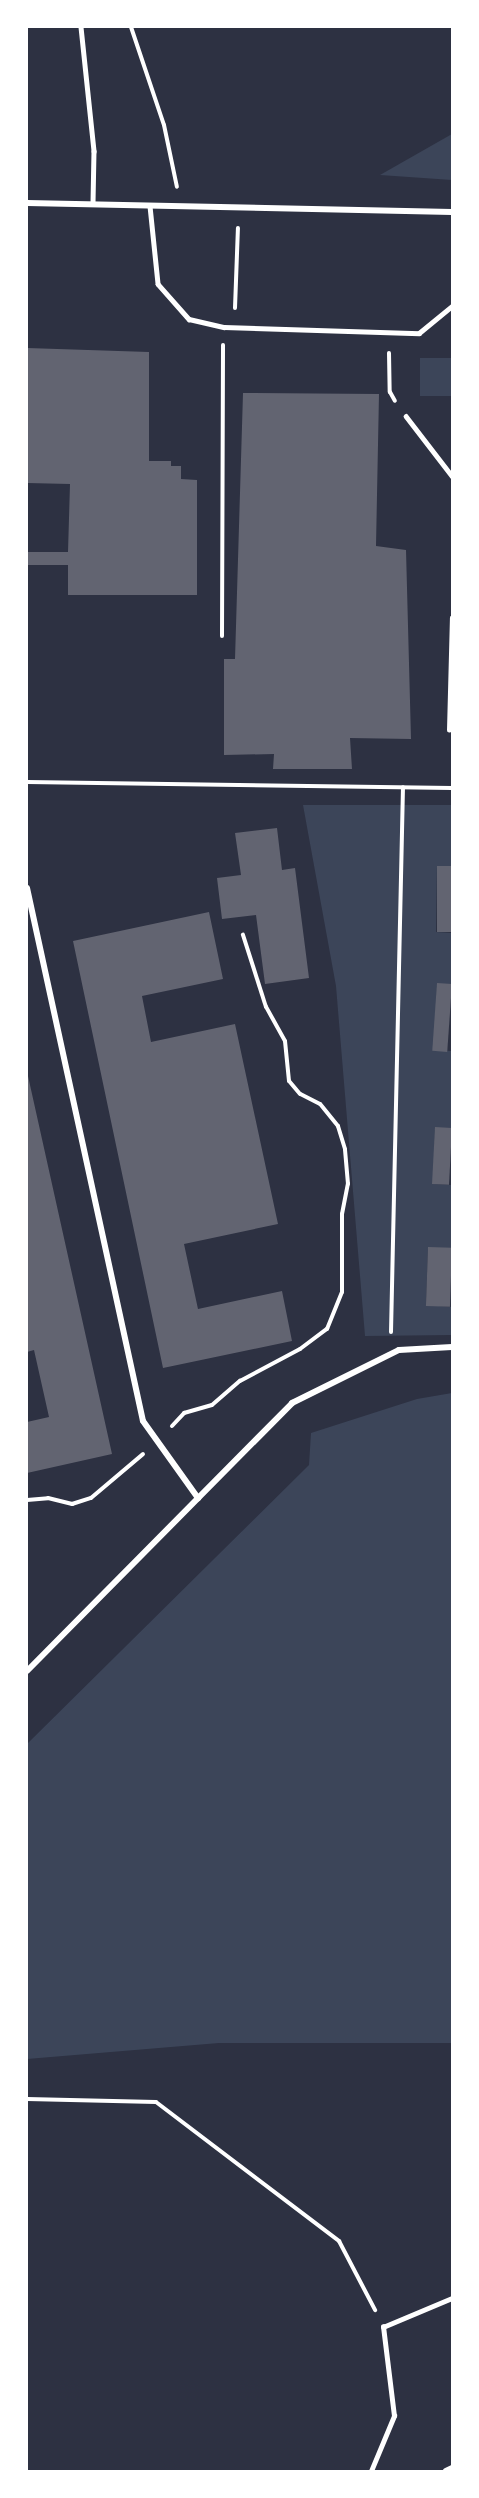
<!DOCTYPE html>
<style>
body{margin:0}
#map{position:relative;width:479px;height:2498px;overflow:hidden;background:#2d3142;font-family:"PT Sans Narrow",sans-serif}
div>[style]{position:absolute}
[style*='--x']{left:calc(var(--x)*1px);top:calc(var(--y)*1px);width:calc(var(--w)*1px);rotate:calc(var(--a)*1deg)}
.green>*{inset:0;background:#3c4559;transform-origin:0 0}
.building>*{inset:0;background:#626471;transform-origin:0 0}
.path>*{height:4px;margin:-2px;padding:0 2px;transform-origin:2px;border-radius:2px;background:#fff}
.service>*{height:4.5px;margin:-2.25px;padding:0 2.25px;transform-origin:2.25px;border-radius:2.25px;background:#fff}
.minor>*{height:6px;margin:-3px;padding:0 3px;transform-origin:3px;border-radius:3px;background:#fff}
span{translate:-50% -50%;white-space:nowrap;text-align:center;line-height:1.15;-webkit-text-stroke:6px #fff;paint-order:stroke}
.frame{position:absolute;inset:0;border:28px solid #fff;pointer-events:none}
</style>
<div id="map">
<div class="green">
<i style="clip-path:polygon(452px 134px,452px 180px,380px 175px)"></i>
<i style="left:452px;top:358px;width:38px;height:32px;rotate:90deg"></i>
<i style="clip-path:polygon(303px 805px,452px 805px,452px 866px,437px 866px,436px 932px,452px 933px,452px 984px,437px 984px,436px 1050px,452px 1051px,452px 1128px,435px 1128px,434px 1184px,452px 1185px,452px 1248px,428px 1248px,426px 1305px,452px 1307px,452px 1335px,365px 1336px,336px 986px)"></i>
<i style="clip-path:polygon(452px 1393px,452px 2043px,219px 2043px,27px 2059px,27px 1744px,309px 1465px,311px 1433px,417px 1399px)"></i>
</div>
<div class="building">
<i style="clip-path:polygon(27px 348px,149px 352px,149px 461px,171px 461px,171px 466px,181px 466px,181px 479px,197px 480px,197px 595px,68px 595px,68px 565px,27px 565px,27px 552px,68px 552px,70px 484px,27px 483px)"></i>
<i style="clip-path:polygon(243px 393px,379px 394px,376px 546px,406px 550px,411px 739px,350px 738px,352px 769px,273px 769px,274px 754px,224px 755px,224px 659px,235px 659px)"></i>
<i style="clip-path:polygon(277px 828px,282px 870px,295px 868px,309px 978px,265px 984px,256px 915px,222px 919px,217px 878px,241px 875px,235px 833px)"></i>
<i style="left:437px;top:866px;width:15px;height:66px"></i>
<i style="clip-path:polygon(209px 912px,223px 979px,142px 996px,151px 1042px,235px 1024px,278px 1224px,184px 1244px,198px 1309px,282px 1291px,292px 1341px,163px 1368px,73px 941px)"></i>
<i style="left:437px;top:983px;width:15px;height:68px;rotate:4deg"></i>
<i style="clip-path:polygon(28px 1076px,112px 1454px,27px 1473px,27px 1422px,49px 1417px,34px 1350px,27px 1352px)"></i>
<i style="left:435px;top:1127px;width:17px;height:57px;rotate:3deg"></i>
<i style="left:428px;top:1247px;width:24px;height:59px;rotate:2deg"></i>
</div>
<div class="path">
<i style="--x:131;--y:27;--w:103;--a:71.4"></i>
<i style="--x:164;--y:125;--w:63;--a:78.2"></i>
<i style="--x:235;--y:308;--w:80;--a:-87.9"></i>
<i style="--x:389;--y:353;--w:39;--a:89"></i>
<i style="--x:390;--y:392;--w:10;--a:61"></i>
<i style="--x:222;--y:636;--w:291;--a:-89.8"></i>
<i style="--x:27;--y:782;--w:425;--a:0.8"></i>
<i style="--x:391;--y:1332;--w:545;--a:-88.74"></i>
<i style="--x:172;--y:1426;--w:18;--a:-47"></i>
<i style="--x:184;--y:1413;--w:29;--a:-16"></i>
<i style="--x:212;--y:1405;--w:37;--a:-41"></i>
<i style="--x:240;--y:1381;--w:68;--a:-28.1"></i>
<i style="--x:300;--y:1349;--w:34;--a:-37"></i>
<i style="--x:327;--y:1329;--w:40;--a:-68"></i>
<i style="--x:342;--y:1292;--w:78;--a:-90"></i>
<i style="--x:342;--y:1214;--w:31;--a:-79"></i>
<i style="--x:348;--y:1184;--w:35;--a:-95"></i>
<i style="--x:345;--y:1149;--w:24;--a:-107"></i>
<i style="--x:338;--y:1126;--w:28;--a:-129"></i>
<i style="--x:320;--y:1104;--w:22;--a:-153"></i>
<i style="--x:300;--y:1094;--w:17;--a:-130"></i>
<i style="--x:289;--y:1081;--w:40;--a:-95.7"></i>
<i style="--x:285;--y:1041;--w:39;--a:-119"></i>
<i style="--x:266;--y:1007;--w:76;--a:-107.7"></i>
<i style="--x:27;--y:1500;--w:21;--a:-5"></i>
<i style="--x:48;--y:1498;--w:25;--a:14"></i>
<i style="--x:72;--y:1504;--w:20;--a:-18"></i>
<i style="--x:91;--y:1498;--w:68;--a:-40.2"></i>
<i style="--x:27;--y:2099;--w:129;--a:1.3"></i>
<i style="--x:156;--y:2102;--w:230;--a:37.2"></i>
<i style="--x:339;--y:2241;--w:78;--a:62.4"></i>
</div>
<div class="service">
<i style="--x:81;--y:27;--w:125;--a:84"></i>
<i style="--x:94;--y:151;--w:52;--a:91.1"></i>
<i style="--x:150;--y:206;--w:78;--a:84.1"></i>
<i style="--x:158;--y:284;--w:47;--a:48.5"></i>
<i style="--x:189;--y:319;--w:36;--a:13"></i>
<i style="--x:224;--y:327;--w:195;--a:1.8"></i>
<i style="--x:419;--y:333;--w:43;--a:-39.3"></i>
<i style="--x:406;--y:416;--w:76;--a:52.5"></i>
<i style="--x:449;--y:730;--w:112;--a:-88.5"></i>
<i style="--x:371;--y:2471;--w:60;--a:-67.3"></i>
<i style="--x:394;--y:2416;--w:90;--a:-97"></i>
<i style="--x:383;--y:2327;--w:75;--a:-22.8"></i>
</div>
<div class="minor">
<i style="--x:27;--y:203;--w:425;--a:1.2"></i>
<i style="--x:27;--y:888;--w:545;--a:77.72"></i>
<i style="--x:143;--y:1421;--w:95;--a:54.5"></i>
<i style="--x:27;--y:1671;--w:377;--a:-45.3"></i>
<i style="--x:292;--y:1403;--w:119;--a:-26.4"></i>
<i style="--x:399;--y:1350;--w:53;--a:-3.2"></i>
<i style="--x:446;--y:2471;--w:7;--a:-27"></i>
</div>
<div class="frame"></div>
</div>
